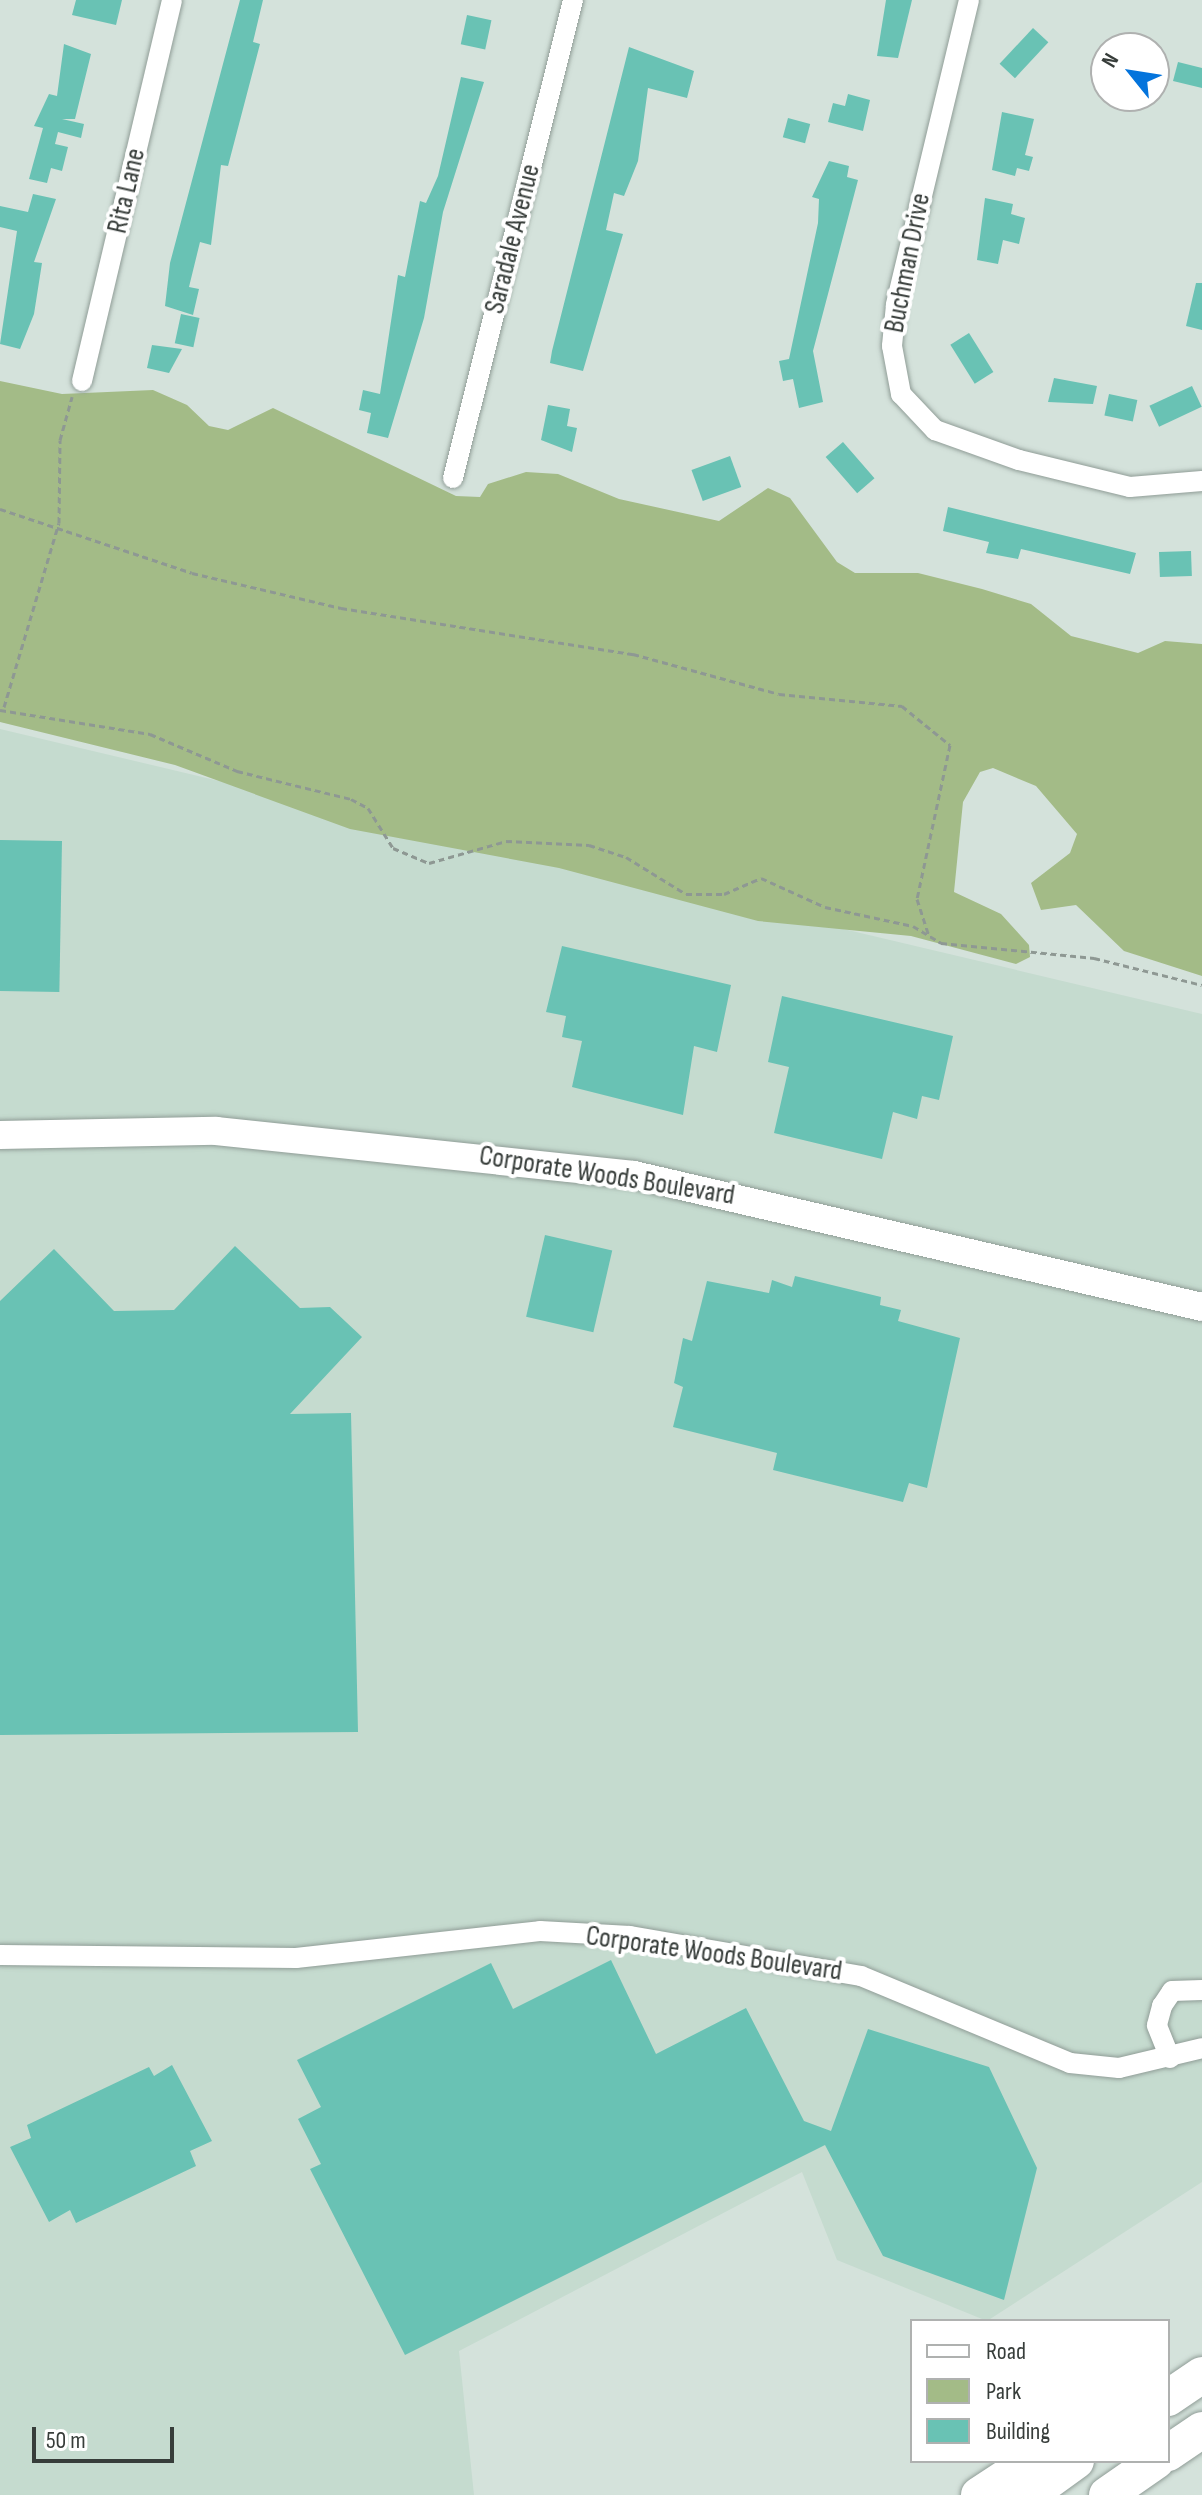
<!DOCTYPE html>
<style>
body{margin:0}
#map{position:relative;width:1202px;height:2495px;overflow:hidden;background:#d4e2db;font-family:"Sofia Sans Condensed",sans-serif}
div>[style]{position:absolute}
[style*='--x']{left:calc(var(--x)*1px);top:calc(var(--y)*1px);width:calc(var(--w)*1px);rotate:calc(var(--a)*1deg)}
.built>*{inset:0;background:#c5dbcf}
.green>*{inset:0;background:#a3bb87}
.building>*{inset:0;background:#69c2b4;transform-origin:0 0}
.path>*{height:3px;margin-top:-1.5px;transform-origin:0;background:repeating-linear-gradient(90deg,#8e9893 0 6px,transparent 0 10px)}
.roads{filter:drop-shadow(0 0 2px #909d97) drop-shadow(0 0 2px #909d97)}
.street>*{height:20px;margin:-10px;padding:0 10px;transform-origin:10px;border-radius:10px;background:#fff}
.secondary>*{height:28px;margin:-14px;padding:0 14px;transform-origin:14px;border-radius:14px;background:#fff}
.highway>*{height:36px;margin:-18px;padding:0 18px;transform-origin:18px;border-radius:18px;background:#fff}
span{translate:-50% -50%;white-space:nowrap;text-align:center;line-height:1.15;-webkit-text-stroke:8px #fff;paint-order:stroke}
.street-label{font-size:28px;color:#373d3a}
.legend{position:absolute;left:910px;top:2319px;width:260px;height:144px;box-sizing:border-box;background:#fff;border:2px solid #afb1b0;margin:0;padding:10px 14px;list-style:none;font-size:24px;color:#373d3a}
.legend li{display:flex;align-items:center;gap:16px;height:40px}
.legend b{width:40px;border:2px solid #afb1b0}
.north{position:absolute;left:1090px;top:32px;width:80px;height:80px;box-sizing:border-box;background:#fff;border:2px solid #afb1b0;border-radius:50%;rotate:300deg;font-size:22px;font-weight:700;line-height:32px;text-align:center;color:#373d3a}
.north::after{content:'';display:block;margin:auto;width:28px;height:36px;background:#0474dc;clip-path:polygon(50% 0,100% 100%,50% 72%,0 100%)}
.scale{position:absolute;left:32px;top:2427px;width:142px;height:36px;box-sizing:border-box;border:4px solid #373d3a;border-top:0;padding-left:10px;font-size:24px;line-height:28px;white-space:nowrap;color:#373d3a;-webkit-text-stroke:6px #fff;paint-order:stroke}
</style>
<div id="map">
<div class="built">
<i style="clip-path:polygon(0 729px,1202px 1014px,1202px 2182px,987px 2321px,837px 2260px,802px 2172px,459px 2351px,474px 2495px,0 2495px)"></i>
</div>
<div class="green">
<i style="clip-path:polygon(0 381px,62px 394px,153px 390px,187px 405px,209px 426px,228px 430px,273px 408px,456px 496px,480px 497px,488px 484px,526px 472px,558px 474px,619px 499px,719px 521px,768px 488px,790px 498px,837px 562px,855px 573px,918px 573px,982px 589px,1031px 604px,1071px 636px,1138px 653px,1165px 641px,1202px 644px,1202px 976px,1124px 951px,1076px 905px,1041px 910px,1031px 883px,1070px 853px,1077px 834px,1036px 786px,993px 768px,980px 772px,963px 802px,954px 892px,1001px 914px,1029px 945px,1030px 957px,1016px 964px,911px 936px,758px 921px,559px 868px,350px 829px,175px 765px,0 722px)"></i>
</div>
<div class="building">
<i style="clip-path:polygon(76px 0,122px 0,116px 25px,72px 15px)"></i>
<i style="clip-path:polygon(240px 0,263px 0,253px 42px,260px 44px,228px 166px,221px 165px,211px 245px,200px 242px,189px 287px,199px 289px,193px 315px,165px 306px,170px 263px)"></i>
<i style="clip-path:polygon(886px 0,912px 0,898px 58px,877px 56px)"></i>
<i style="left:467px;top:15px;width:25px;height:30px;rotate:12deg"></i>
<i style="left:1033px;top:28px;width:21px;height:49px;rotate:43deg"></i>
<i style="clip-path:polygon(64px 44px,91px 54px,75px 119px,62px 119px,84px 124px,81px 138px,58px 132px,55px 144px,68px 147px,62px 171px,51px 168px,47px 183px,29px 179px,43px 128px,34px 126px,49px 94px,57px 96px)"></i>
<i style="clip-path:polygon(629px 47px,694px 71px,687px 98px,648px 88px,638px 161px,624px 196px,614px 193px,606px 230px,623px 234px,583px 371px,550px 363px,552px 351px)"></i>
<i style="clip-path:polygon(1178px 62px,1202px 68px,1202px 88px,1173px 81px)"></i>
<i style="clip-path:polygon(461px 77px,484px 82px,443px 212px,424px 318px,388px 438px,367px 433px,371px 413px,359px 410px,363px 390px,380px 394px,398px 275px,405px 277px,420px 201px,426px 203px,438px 176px)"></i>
<i style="clip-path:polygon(848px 94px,870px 100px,863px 131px,828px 122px,833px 103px,845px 106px)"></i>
<i style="clip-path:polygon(1002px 112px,1034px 119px,1025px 155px,1033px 157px,1029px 171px,1017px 168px,1015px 176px,992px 170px)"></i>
<i style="left:788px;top:118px;width:23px;height:20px;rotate:15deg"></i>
<i style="clip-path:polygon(829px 161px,849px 166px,847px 177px,858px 180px,813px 351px,823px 402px,799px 408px,793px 379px,783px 381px,779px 361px,789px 359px,818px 223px,819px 199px,812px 197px)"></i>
<i style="clip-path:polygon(33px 194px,56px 199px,34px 262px,42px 263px,34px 314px,20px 349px,0 344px,17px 231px,0 227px,0 206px,28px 212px)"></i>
<i style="clip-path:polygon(985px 198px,1013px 204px,1011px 214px,1025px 218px,1019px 244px,1003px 240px,998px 264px,977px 260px)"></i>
<i style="clip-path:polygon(1196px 283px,1202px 283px,1202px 330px,1186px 326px)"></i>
<i style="left:181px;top:314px;width:19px;height:30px;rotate:12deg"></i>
<i style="left:969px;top:333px;width:46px;height:22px;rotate:58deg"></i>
<i style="clip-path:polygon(152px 345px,182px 349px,169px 373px,147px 368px)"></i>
<i style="clip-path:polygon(1054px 378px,1097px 386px,1093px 404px,1048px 402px)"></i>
<i style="left:1192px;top:386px;width:23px;height:47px;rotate:65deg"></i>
<i style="left:1109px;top:394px;width:29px;height:22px;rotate:12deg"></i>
<i style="clip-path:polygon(548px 405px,570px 409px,567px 426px,577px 428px,572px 452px,541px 440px)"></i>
<i style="left:843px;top:442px;width:48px;height:23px;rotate:49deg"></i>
<i style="left:730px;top:456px;width:33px;height:41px;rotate:70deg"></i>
<i style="clip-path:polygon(948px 507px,1136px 553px,1130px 574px,1021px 549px,1018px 559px,986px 553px,989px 542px,943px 531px)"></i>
<i style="left:1191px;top:551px;width:25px;height:32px;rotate:88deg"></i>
<i style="left:0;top:840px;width:62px;height:151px;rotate:1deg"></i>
<i style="clip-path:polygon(562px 946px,731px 985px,717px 1052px,694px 1046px,683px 1115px,572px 1087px,582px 1041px,562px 1037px,566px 1016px,546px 1012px)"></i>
<i style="clip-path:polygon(782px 996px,953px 1036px,939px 1100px,922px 1096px,917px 1119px,893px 1112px,882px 1159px,774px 1133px,789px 1067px,768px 1062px)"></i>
<i style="left:545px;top:1235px;width:69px;height:84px;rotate:13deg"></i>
<i style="clip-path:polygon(235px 1246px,300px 1308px,330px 1307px,362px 1337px,290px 1414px,351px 1413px,358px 1732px,0 1735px,0 1301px,54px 1249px,114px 1311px,174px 1310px)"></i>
<i style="clip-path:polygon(795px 1276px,881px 1297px,880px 1305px,901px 1310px,898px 1321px,960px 1338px,927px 1488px,909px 1483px,903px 1502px,773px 1470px,777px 1453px,673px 1427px,683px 1387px,674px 1383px,683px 1338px,692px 1341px,707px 1281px,769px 1293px,772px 1280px,792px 1287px)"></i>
<i style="clip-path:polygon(611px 1960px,656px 2054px,746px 2008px,804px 2121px,831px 2131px,868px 2029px,989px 2067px,1037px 2168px,1004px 2300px,883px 2256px,825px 2145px,405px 2355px,310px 2169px,321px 2164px,298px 2119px,321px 2107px,297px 2060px,491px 1963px,513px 2009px)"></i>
<i style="clip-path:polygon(172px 2065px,212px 2141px,190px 2151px,196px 2166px,76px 2223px,70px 2210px,49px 2222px,10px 2147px,31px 2138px,27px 2125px,149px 2067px,154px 2076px)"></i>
</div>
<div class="path">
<i style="--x:0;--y:509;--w:202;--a:18.4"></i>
<i style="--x:192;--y:573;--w:153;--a:13.2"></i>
<i style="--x:341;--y:608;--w:296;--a:9"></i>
<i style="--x:633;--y:654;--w:151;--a:15.3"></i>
<i style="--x:779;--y:694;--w:124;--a:5.6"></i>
<i style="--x:902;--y:706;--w:62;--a:39.1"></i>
<i style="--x:950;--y:745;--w:157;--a:102.1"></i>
<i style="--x:917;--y:899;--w:39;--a:72"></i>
<i style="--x:4;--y:707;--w:192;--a:-73.4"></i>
<i style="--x:59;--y:523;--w:83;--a:-89.3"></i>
<i style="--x:60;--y:440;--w:45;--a:-74.4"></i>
<i style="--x:0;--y:710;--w:152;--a:9.1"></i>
<i style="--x:150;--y:734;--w:95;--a:23"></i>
<i style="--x:237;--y:771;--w:117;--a:13.8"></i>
<i style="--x:351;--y:799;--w:19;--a:28"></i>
<i style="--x:368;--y:808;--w:47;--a:58"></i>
<i style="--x:393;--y:848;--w:39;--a:23"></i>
<i style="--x:429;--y:863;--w:80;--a:-15.9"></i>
<i style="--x:506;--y:841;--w:83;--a:2.8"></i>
<i style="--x:589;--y:845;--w:39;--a:18"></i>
<i style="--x:626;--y:857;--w:70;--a:31.7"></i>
<i style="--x:686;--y:894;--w:38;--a:0"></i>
<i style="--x:724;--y:894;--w:40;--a:-23.4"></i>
<i style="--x:761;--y:878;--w:70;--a:24.4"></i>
<i style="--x:825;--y:907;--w:90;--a:12.2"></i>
<i style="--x:913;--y:926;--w:33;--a:31"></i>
<i style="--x:941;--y:943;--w:154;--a:5.6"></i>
<i style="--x:1094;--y:958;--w:111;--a:14"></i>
</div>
<div class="roads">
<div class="street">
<i style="--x:969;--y:0;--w:314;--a:103.5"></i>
<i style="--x:896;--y:305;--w:41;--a:95.6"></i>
<i style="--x:892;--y:346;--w:49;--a:79.4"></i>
<i style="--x:901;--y:394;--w:50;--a:46.6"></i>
<i style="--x:935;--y:430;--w:89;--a:19.7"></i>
<i style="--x:1019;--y:460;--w:114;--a:13.7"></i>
<i style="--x:1130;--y:487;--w:72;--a:-4.8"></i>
<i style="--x:82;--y:381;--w:391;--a:-76.7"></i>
<i style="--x:453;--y:478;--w:493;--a:-75.9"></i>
<i style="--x:0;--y:1955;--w:296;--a:0.6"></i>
<i style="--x:296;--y:1958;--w:245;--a:-6.3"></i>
<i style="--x:540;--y:1931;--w:90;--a:3.2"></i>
<i style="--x:630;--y:1936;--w:234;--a:9.8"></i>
<i style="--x:861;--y:1976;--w:226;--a:22.6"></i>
<i style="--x:1070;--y:2063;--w:49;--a:5.8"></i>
<i style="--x:1119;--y:2068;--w:85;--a:-13.5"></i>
<i style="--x:1170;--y:2058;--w:35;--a:-112"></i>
<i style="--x:1157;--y:2025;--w:20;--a:-75"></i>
<i style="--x:1162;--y:2006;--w:18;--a:-56"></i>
<i style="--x:1172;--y:1991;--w:30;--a:-2"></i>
</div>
<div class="secondary">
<i style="--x:0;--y:1135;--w:216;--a:-1.1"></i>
<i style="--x:216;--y:1131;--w:420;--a:6"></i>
<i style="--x:634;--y:1175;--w:583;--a:13.08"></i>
</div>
<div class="highway">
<i style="--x:1168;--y:2398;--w:41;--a:-34.1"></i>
<i style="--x:1168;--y:2453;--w:41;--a:-34.1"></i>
<i style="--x:979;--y:2495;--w:62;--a:-33.2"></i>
<i style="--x:1029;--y:2495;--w:58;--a:-35.9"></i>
<i style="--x:1107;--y:2495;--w:60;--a:-34.8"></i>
</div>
</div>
<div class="street-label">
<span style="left:127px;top:191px;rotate:-77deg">Rita Lane</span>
<span style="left:513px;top:239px;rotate:-76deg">Saradale Avenue</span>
<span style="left:908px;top:263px;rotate:-79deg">Buchman Drive</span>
<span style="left:607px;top:1176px;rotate:9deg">Corporate Woods Boulevard</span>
<span style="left:714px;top:1954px;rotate:8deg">Corporate Woods Boulevard</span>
</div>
<ul class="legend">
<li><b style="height:10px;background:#fff"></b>Road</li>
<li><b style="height:22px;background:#a3bb87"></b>Park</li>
<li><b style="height:22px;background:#69c2b4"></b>Building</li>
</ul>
<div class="north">N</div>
<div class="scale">50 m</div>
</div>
